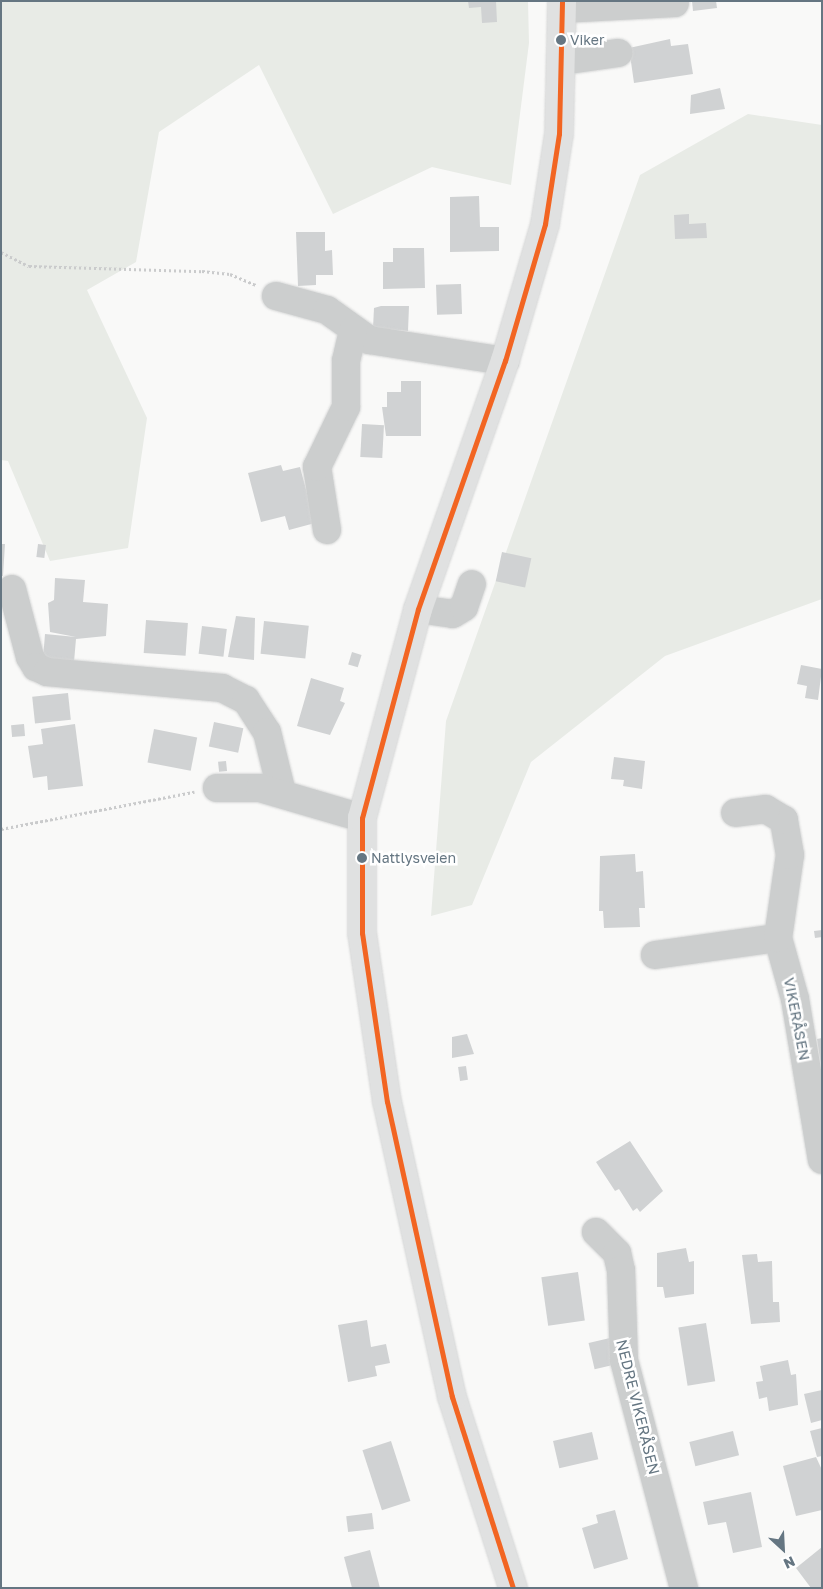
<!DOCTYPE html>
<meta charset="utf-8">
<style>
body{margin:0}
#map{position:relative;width:823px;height:1589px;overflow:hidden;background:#f9f9f8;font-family:"Golos Text",sans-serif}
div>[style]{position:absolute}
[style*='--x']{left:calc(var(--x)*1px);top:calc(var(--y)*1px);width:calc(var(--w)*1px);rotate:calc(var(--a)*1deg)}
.green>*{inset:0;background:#e8ebe6}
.building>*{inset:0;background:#d0d2d3;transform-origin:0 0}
.path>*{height:3px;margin-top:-1.5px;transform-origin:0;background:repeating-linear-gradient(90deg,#cacbcc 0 2.5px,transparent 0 5px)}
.roads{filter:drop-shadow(0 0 1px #d5d6d6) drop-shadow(0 0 1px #d5d6d6)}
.minor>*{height:28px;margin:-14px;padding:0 14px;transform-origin:14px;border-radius:14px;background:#cccece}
.major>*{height:28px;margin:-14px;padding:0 14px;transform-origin:14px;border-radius:14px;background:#e0e1e1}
.bus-1>*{height:5px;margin:-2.5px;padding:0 2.5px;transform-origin:2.5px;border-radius:2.5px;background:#f26522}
.dots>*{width:14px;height:14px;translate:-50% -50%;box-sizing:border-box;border:2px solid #fff;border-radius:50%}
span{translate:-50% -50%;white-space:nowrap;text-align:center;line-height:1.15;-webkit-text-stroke:5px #fff;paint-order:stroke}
.bus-label{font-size:14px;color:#657682}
.left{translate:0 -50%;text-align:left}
.street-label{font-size:15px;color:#657682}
.frame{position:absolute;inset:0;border:2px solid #657682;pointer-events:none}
.north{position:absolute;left:758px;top:1524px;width:50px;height:50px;-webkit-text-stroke:4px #fff;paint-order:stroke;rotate:155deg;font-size:14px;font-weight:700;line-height:20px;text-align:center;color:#657682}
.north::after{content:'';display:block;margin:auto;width:18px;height:22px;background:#657682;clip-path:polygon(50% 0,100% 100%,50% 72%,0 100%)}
</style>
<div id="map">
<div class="green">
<i style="clip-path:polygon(1px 1px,528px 1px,529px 43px,511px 185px,432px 167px,333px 214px,259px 65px,159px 132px,136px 262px,87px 290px,147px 418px,128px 548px,50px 561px,8px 461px,1px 460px)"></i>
<i style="clip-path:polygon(748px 114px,822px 125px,822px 599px,665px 656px,531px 762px,472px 905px,431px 916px,446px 721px,640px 175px)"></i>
</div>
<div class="building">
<i style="clip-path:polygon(468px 1px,496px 1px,497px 22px,482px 23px,481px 7px,469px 8px)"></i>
<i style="clip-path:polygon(692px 1px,716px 1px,717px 8px,693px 11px)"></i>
<i style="clip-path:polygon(670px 39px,671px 46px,688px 44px,693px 74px,634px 83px,629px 48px)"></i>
<i style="clip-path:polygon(720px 88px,725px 109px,690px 114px,691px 95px)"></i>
<i style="clip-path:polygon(479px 196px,480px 227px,499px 227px,499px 251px,450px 252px,450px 197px)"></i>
<i style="clip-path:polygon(689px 214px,689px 224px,706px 223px,707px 238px,675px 239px,674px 215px)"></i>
<i style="clip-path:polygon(296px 232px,325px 232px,325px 251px,332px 250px,333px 275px,316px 275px,316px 285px,298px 286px)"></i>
<i style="clip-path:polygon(393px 248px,424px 248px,425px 288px,383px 289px,383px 262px,393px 262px)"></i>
<i style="left:461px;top:284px;width:30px;height:25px;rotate:88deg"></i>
<i style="clip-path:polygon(381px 306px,409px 306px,408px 331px,373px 328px,374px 308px)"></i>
<i style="clip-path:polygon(401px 381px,421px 381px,421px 436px,386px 436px,382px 407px,387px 407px,387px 392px,401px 392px)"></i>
<i style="left:362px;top:424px;width:22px;height:33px;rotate:3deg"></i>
<i style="clip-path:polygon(281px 465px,283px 471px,300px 467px,315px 523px,289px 530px,285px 516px,261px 522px,248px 473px)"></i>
<i style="clip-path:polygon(1px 544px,5px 544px,3px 576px,1px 576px)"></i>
<i style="left:38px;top:544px;width:8px;height:13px;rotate:7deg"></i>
<i style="left:502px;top:552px;width:30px;height:30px;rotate:12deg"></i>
<i style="clip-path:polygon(55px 578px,85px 580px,83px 602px,108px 604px,106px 636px,76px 639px,74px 662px,43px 659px,45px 634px,76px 637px,50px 632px,48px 603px,54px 600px)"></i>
<i style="clip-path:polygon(236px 616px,255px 618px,254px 660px,228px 657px)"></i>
<i style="left:146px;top:620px;width:42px;height:33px;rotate:4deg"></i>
<i style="left:264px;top:621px;width:45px;height:33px;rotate:6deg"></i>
<i style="left:202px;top:626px;width:25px;height:28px;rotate:7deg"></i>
<i style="left:352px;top:652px;width:10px;height:13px;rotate:17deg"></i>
<i style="clip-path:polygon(801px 665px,822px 669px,818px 700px,805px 698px,807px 686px,797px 684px)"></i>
<i style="clip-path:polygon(311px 678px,344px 688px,340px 701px,345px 703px,330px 735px,297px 726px)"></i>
<i style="left:68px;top:693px;width:27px;height:36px;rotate:84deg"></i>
<i style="left:214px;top:722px;width:30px;height:25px;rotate:12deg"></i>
<i style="left:24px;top:724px;width:12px;height:13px;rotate:85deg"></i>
<i style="clip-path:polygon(75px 724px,83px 786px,48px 790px,47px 776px,33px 778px,28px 746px,43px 744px,41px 729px)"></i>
<i style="left:154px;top:729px;width:44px;height:34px;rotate:11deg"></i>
<i style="clip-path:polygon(614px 757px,645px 761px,642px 789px,623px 786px,624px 780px,611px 779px)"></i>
<i style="left:226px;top:761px;width:10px;height:8px;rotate:84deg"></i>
<i style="clip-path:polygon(635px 854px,636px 872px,643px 871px,645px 908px,639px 908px,640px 927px,604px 928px,603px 911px,599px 911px,600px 856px)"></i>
<i style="clip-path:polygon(822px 930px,822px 937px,815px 938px,814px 931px)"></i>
<i style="clip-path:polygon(467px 1034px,474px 1054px,452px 1058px,452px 1037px)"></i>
<i style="clip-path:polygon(822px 1038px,822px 1066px,821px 1066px,817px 1039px)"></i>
<i style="left:466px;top:1066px;width:14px;height:8px;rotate:82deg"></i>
<i style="clip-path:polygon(630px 1141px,663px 1191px,640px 1212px,637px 1208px,633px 1211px,619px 1189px,615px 1191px,596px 1162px)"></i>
<i style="clip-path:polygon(686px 1248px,689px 1262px,694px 1261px,694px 1294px,665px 1298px,663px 1287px,657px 1287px,657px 1253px)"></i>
<i style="clip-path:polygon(757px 1254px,758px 1262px,772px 1261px,773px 1302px,779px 1302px,780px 1322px,751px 1324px,742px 1255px)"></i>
<i style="left:578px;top:1272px;width:49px;height:37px;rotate:82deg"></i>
<i style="clip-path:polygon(367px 1320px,371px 1347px,386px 1344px,390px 1363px,375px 1366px,377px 1376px,348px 1382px,338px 1325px)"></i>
<i style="left:706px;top:1323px;width:59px;height:28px;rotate:81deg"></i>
<i style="left:610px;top:1338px;width:27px;height:22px;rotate:77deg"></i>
<i style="clip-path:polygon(788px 1360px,791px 1375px,796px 1374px,798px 1405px,769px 1411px,767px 1397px,759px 1399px,756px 1382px,763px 1381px,760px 1366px)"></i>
<i style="clip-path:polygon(822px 1390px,822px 1420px,811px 1423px,804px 1394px)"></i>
<i style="clip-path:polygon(822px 1428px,822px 1456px,817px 1457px,810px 1431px)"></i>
<i style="left:733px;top:1431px;width:25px;height:45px;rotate:76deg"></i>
<i style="left:592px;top:1432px;width:28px;height:40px;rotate:77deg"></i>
<i style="left:391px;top:1441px;width:63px;height:30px;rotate:72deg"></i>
<i style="clip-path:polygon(816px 1457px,822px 1470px,822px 1510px,796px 1516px,783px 1466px)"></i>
<i style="clip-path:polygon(751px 1492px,762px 1547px,733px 1553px,726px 1522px,708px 1525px,703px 1502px)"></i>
<i style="clip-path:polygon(615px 1510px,628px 1559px,594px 1569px,582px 1528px,598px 1523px,596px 1515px)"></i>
<i style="left:372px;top:1513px;width:16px;height:26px;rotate:83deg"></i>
<i style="clip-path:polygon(822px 1547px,822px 1588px,811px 1588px,796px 1568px)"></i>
<i style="clip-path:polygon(370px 1550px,380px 1588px,352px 1588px,344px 1557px)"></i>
</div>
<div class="path">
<i style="--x:1;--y:252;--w:31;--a:27"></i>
<i style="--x:29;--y:266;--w:173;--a:1.7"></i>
<i style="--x:202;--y:271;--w:28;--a:6"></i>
<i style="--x:230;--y:274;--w:28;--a:23"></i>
<i style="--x:1;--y:829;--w:197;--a:-10.9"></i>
</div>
<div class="roads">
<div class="minor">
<i style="--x:562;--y:9;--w:113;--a:-3"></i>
<i style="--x:562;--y:61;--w:57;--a:-8.1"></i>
<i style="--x:276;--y:296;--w:53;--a:15.4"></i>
<i style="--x:327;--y:310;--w:52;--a:35.5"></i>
<i style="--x:369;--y:340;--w:138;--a:8.8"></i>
<i style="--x:327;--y:530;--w:64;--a:-99"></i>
<i style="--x:317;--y:467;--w:67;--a:-64.2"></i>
<i style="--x:346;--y:407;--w:46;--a:-90"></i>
<i style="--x:346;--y:361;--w:32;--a:-77"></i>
<i style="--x:12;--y:589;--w:70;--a:75.2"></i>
<i style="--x:30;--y:657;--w:12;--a:59"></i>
<i style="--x:36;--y:667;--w:12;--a:24"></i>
<i style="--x:47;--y:672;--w:176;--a:5.2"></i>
<i style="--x:222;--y:688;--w:27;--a:27"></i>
<i style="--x:246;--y:700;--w:38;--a:57"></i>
<i style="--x:267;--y:732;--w:63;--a:76.2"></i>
<i style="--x:418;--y:609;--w:35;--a:8"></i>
<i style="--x:453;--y:614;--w:13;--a:-32"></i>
<i style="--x:464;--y:607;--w:24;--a:-71"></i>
<i style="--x:217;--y:788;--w:43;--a:0"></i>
<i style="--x:260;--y:788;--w:106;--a:16.4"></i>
<i style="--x:778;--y:938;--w:63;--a:74.4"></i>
<i style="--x:795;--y:999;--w:163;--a:80.5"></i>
<i style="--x:655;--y:955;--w:124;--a:-7.9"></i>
<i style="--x:778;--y:938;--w:84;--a:-81.8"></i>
<i style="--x:790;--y:855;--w:36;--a:-100"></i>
<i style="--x:784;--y:820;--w:21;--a:-149"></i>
<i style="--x:766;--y:809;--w:31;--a:173"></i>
<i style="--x:596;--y:1232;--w:30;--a:45"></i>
<i style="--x:617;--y:1253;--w:17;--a:77"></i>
<i style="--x:621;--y:1270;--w:90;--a:88.1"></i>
<i style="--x:624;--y:1360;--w:236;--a:75.3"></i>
</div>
<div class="major">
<i style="--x:513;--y:1588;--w:201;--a:-107.7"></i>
<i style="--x:452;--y:1397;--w:302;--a:-102.4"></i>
<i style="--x:387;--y:1102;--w:171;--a:-98.4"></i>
<i style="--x:362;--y:933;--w:115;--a:-90"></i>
<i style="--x:362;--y:818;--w:216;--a:-75"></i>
<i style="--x:418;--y:609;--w:263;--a:-70.7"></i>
<i style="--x:505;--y:361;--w:143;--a:-73.7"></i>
<i style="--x:545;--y:224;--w:91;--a:-81.2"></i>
<i style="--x:559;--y:134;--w:133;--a:-88.7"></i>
</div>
</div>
<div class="bus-1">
<i style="--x:513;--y:1588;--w:201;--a:-107.7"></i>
<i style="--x:452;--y:1397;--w:302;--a:-102.4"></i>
<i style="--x:387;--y:1102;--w:171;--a:-98.4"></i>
<i style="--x:362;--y:933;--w:115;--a:-90"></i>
<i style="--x:362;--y:818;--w:216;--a:-75"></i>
<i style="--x:418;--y:609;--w:263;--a:-70.7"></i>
<i style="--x:505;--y:361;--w:143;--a:-73.7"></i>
<i style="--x:545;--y:224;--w:91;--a:-81.2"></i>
<i style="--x:559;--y:134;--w:133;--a:-88.7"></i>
</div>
<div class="dots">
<i style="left:561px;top:40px;background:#657682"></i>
<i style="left:362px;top:858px;background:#657682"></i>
</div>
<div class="bus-label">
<span class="left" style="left:570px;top:40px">Viker</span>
<span class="left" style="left:371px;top:858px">Nattlysveien</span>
</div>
<div class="street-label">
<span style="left:797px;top:1019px;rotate:79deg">VIKERÅSEN</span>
<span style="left:638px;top:1407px;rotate:76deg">NEDRE VIKERÅSEN</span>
</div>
<div class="frame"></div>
<div class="north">N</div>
</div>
